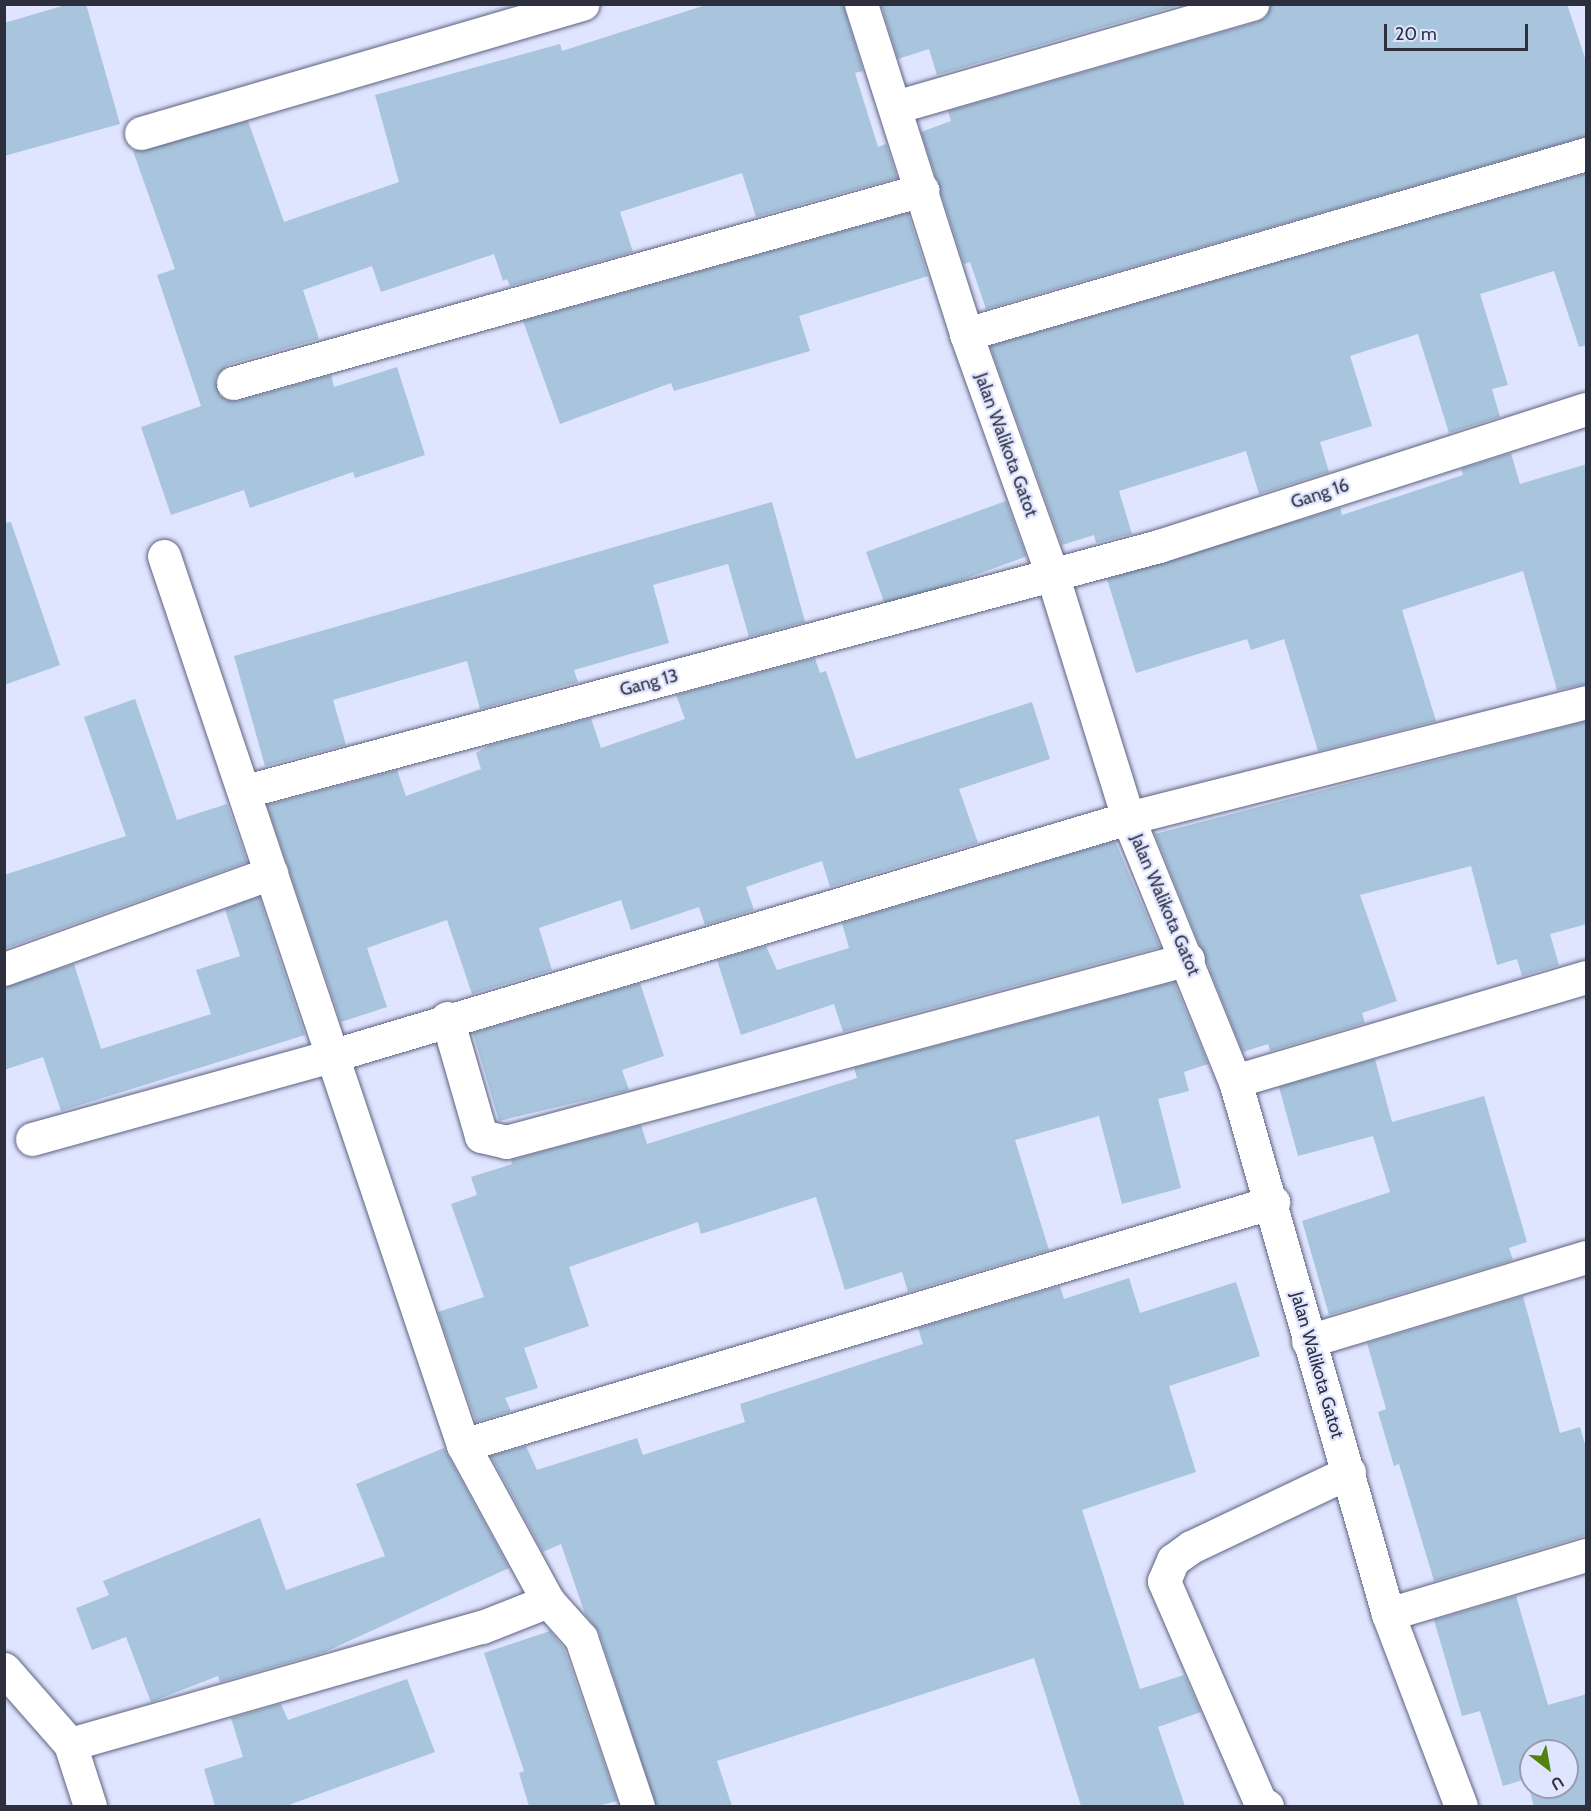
<!DOCTYPE html>
<style>
body{margin:0}
#map{position:relative;width:1591px;height:1811px;overflow:hidden;background:#dfe4ff;font-family:Cabin,sans-serif}
div>[style]{position:absolute}
[style*='--x']{left:calc(var(--x)*1px);top:calc(var(--y)*1px);width:calc(var(--w)*1px);rotate:calc(var(--a)*1deg)}
.building>*{inset:0;background:#a9c4dd;transform-origin:0 0}
.roads{filter:drop-shadow(0 0 2px #5d637f) drop-shadow(0 0 2px #5d637f)}
.minor>*{height:33px;margin:-16.5px;padding:0 16.5px;transform-origin:16.5px;border-radius:16.5px;background:#fff}
span{translate:-50% -50%;white-space:nowrap;text-align:center;line-height:1.15;-webkit-text-stroke:4.5px #dfe4ff;paint-order:stroke}
.street-label{font-size:18px;color:#2d2f3c}
.frame{position:absolute;inset:0;border:6px solid #2d2f3c;pointer-events:none}
.north{position:absolute;left:1519px;top:1739px;width:60px;height:60px;box-sizing:border-box;background:#dfe4ff;border:2px solid #989cb1;border-radius:50%;rotate:149deg;font-size:16px;font-weight:700;line-height:24px;text-align:center;color:#2d2f3c}
.north::after{content:'';display:block;margin:auto;width:21px;height:27px;background:#548211;clip-path:polygon(50% 0,100% 100%,50% 72%,0 100%)}
.scale{position:absolute;left:1384px;top:24px;width:144px;height:27px;box-sizing:border-box;border:3px solid #2d2f3c;border-top:0;padding-left:8px;font-size:18px;line-height:21px;white-space:nowrap;color:#2d2f3c;-webkit-text-stroke:4px #dfe4ff;paint-order:stroke}
</style>
<div id="map">
<div class="building">
<i style="clip-path:polygon(69px 4px,86px 4px,120px 124px,4px 156px,4px 23px)"></i>
<i style="clip-path:polygon(709px 4px,843px 4px,863px 71px,855px 73px,878px 147px,886px 144px,897px 178px,756px 217px,742px 173px,620px 212px,633px 252px,510px 286px,507px 279px,503px 281px,494px 254px,381px 292px,372px 266px,303px 290px,319px 339px,227px 365px,215px 378px,220px 396px,238px 401px,331px 375px,334px 387px,397px 367px,425px 455px,355px 478px,353px 472px,250px 508px,244px 490px,171px 515px,141px 427px,201px 406px,157px 275px,175px 269px,133px 151px,248px 121px,284px 222px,399px 182px,375px 95px,560px 44px,562px 51px)"></i>
<i style="clip-path:polygon(881px 4px,1183px 4px,937px 75px,929px 49px,898px 59px)"></i>
<i style="clip-path:polygon(1270px 4px,1567px 4px,1587px 64px,1587px 136px,986px 309px,970px 262px,964px 264px,921px 132px,951px 121px,948px 111px,1257px 22px,1266px 17px)"></i>
<i style="clip-path:polygon(1587px 173px,1587px 345px,1579px 347px,1554px 271px,1480px 294px,1508px 385px,1492px 389px,1500px 417px,1449px 433px,1418px 334px,1350px 356px,1372px 426px,1320px 442px,1329px 472px,1259px 494px,1246px 451px,1119px 491px,1132px 534px,1096px 543px,1094px 535px,1062px 545px,990px 346px)"></i>
<i style="clip-path:polygon(908px 213px,928px 276px,799px 316px,810px 351px,674px 391px,671px 383px,560px 424px,523px 321px)"></i>
<i style="clip-path:polygon(1511px 453px,1520px 484px,1587px 464px,1587px 684px,1557px 690px,1523px 571px,1402px 610px,1436px 721px,1318px 751px,1284px 639px,1251px 650px,1247px 639px,1136px 673px,1107px 579px,1340px 508px,1342px 515px,1463px 475px,1461px 469px)"></i>
<i style="left:1006px;top:501px;width:59px;height:149px;rotate:70deg"></i>
<i style="clip-path:polygon(772px 502px,805px 622px,749px 637px,728px 564px,653px 585px,669px 643px,574px 670px,578px 682px,480px 709px,467px 661px,333px 700px,346px 745px,265px 766px,234px 656px)"></i>
<i style="clip-path:polygon(11px 522px,60px 665px,4px 685px,4px 523px)"></i>
<i style="clip-path:polygon(815px 658px,820px 673px,826px 671px,856px 759px,1032px 702px,1050px 759px,959px 789px,978px 843px,830px 887px,822px 861px,746px 887px,754px 910px,705px 925px,699px 907px,631px 930px,621px 900px,539px 928px,552px 970px,472px 994px,447px 920px,367px 948px,387px 1007px,341px 1022px,267px 805px,397px 770px,406px 796px,481px 769px,476px 753px,490px 745px,591px 718px,601px 748px,685px 719px,676px 695px)"></i>
<i style="clip-path:polygon(135px 699px,177px 820px,227px 804px,247px 862px,4px 949px,4px 875px,126px 836px,84px 717px)"></i>
<i style="clip-path:polygon(1587px 721px,1587px 924px,1550px 934px,1559px 965px,1522px 976px,1517px 959px,1497px 965px,1471px 866px,1360px 895px,1397px 1001px,1362px 1013px,1365px 1023px,1270px 1051px,1268px 1044px,1243px 1052px,1155px 834px)"></i>
<i style="clip-path:polygon(1115px 841px,1160px 947px,843px 1032px,834px 1004px,741px 1035px,717px 960px,766px 946px,777px 970px,849px 948px,842px 923px)"></i>
<i style="clip-path:polygon(259px 897px,305px 1035px,61px 1111px,43px 1057px,4px 1070px,4px 987px,74px 964px,101px 1049px,211px 1014px,196px 970px,240px 956px,225px 909px)"></i>
<i style="clip-path:polygon(1174px 982px,1208px 1064px,1184px 1072px,1189px 1091px,1158px 1099px,1181px 1188px,1122px 1204px,1099px 1116px,1015px 1140px,1049px 1250px,908px 1292px,902px 1272px,845px 1290px,816px 1197px,701px 1234px,698px 1222px,569px 1267px,589px 1326px,524px 1348px,538px 1388px,505px 1398px,511px 1411px,476px 1422px,438px 1312px,484px 1297px,451px 1204px,477px 1195px,471px 1177px,512px 1164px,511px 1160px,641px 1125px,647px 1144px,857px 1078px,854px 1068px)"></i>
<i style="clip-path:polygon(640px 983px,664px 1056px,622px 1070px,629px 1090px,499px 1121px,473px 1033px)"></i>
<i style="clip-path:polygon(1375px 1059px,1392px 1122px,1484px 1096px,1527px 1242px,1509px 1248px,1513px 1260px,1329px 1315px,1302px 1221px,1390px 1192px,1373px 1136px,1298px 1156px,1279px 1087px)"></i>
<i style="clip-path:polygon(1129px 1278px,1140px 1313px,1236px 1282px,1260px 1356px,1169px 1386px,1196px 1472px,1082px 1510px,1140px 1689px,1184px 1675px,1201px 1712px,1158px 1727px,1185px 1806px,1081px 1806px,1034px 1658px,717px 1761px,732px 1806px,656px 1806px,599px 1632px,585px 1614px,561px 1544px,543px 1552px,491px 1456px,526px 1446px,537px 1470px,637px 1438px,643px 1455px,745px 1422px,740px 1404px,923px 1344px,918px 1328px,1060px 1286px,1064px 1299px)"></i>
<i style="clip-path:polygon(1523px 1296px,1560px 1433px,1580px 1427px,1587px 1451px,1587px 1535px,1434px 1581px,1399px 1464px,1394px 1466px,1378px 1412px,1386px 1409px,1367px 1343px)"></i>
<i style="clip-path:polygon(444px 1448px,509px 1568px,325px 1652px,220px 1682px,218px 1676px,151px 1702px,126px 1637px,92px 1650px,76px 1608px,109px 1595px,103px 1581px,260px 1518px,286px 1590px,385px 1556px,356px 1484px)"></i>
<i style="clip-path:polygon(evenodd,1516px 1596px,1548px 1705px,1587px 1694px,1587px 1806px,1534px 1806px,1526px 1779px,1503px 1786px,1480px 1711px,1462px 1716px,1434px 1620px,1516px 1596px,1531px 1751px,1567px 1751px,1567px 1787px,1531px 1787px,1531px 1751px)"></i>
<i style="clip-path:polygon(550px 1631px,564px 1648px,617px 1801px,598px 1806px,529px 1806px,519px 1773px,524px 1771px,484px 1653px)"></i>
<i style="clip-path:polygon(407px 1679px,435px 1752px,286px 1806px,215px 1806px,204px 1769px,243px 1757px,231px 1718px,281px 1704px,288px 1720px)"></i>
</div>
<div class="roads">
<div class="minor">
<i style="--x:861;--y:4;--w:346;--a:72.3"></i>
<i style="--x:966;--y:334;--w:255;--a:70.3"></i>
<i style="--x:1052;--y:574;--w:256;--a:72.7"></i>
<i style="--x:1128;--y:818;--w:284;--a:67.9"></i>
<i style="--x:1235;--y:1081;--w:555;--a:73.98"></i>
<i style="--x:1388;--y:1614;--w:205;--a:69.2"></i>
<i style="--x:895;--y:107;--w:372;--a:-16.1"></i>
<i style="--x:141;--y:133;--w:460;--a:-16.3"></i>
<i style="--x:966;--y:334;--w:646;--a:-16.19"></i>
<i style="--x:233;--y:383;--w:716;--a:-15.65"></i>
<i style="--x:164;--y:556;--w:938;--a:71.41"></i>
<i style="--x:463;--y:1445;--w:178;--a:61.4"></i>
<i style="--x:548;--y:1601;--w:50;--a:48.3"></i>
<i style="--x:581;--y:1638;--w:177;--a:71.3"></i>
<i style="--x:246;--y:791;--w:945;--a:-15.02"></i>
<i style="--x:1159;--y:546;--w:448;--a:-17.8"></i>
<i style="--x:4;--y:969;--w:284;--a:-19.8"></i>
<i style="--x:447;--y:1018;--w:123;--a:73.9"></i>
<i style="--x:481;--y:1136;--w:26;--a:13"></i>
<i style="--x:506;--y:1142;--w:706;--a:-15.02"></i>
<i style="--x:1235;--y:1081;--w:366;--a:-16.5"></i>
<i style="--x:32;--y:1139;--w:313;--a:-15.5"></i>
<i style="--x:334;--y:1055;--w:829;--a:-16.62"></i>
<i style="--x:1128;--y:818;--w:472;--a:-14.2"></i>
<i style="--x:1308;--y:1341;--w:290;--a:-16.8"></i>
<i style="--x:463;--y:1445;--w:846;--a:-16.7"></i>
<i style="--x:1388;--y:1614;--w:207;--a:-16.6"></i>
<i style="--x:4;--y:1669;--w:100;--a:48.7"></i>
<i style="--x:70;--y:1744;--w:65;--a:72.1"></i>
<i style="--x:70;--y:1744;--w:428;--a:-15.9"></i>
<i style="--x:482;--y:1627;--w:71;--a:-21.5"></i>
<i style="--x:1267;--y:1806;--w:8;--a:-150"></i>
<i style="--x:1260;--y:1802;--w:241;--a:-113.5"></i>
<i style="--x:1164;--y:1581;--w:23;--a:-67"></i>
<i style="--x:1173;--y:1560;--w:22;--a:-36"></i>
<i style="--x:1191;--y:1547;--w:175;--a:-25.4"></i>
</div>
</div>
<div class="street-label">
<span style="left:1006px;top:445px;rotate:70deg">Jalan Walikota Gatot</span>
<span style="left:1320px;top:494px;rotate:-18deg">Gang 16</span>
<span style="left:649px;top:683px;rotate:-15deg">Gang 13</span>
<span style="left:1165px;top:905px;rotate:67deg">Jalan Walikota Gatot</span>
<span style="left:1317px;top:1365px;rotate:74deg">Jalan Walikota Gatot</span>
</div>
<div class="frame"></div>
<div class="north">U</div>
<div class="scale">20 m</div>
</div>
